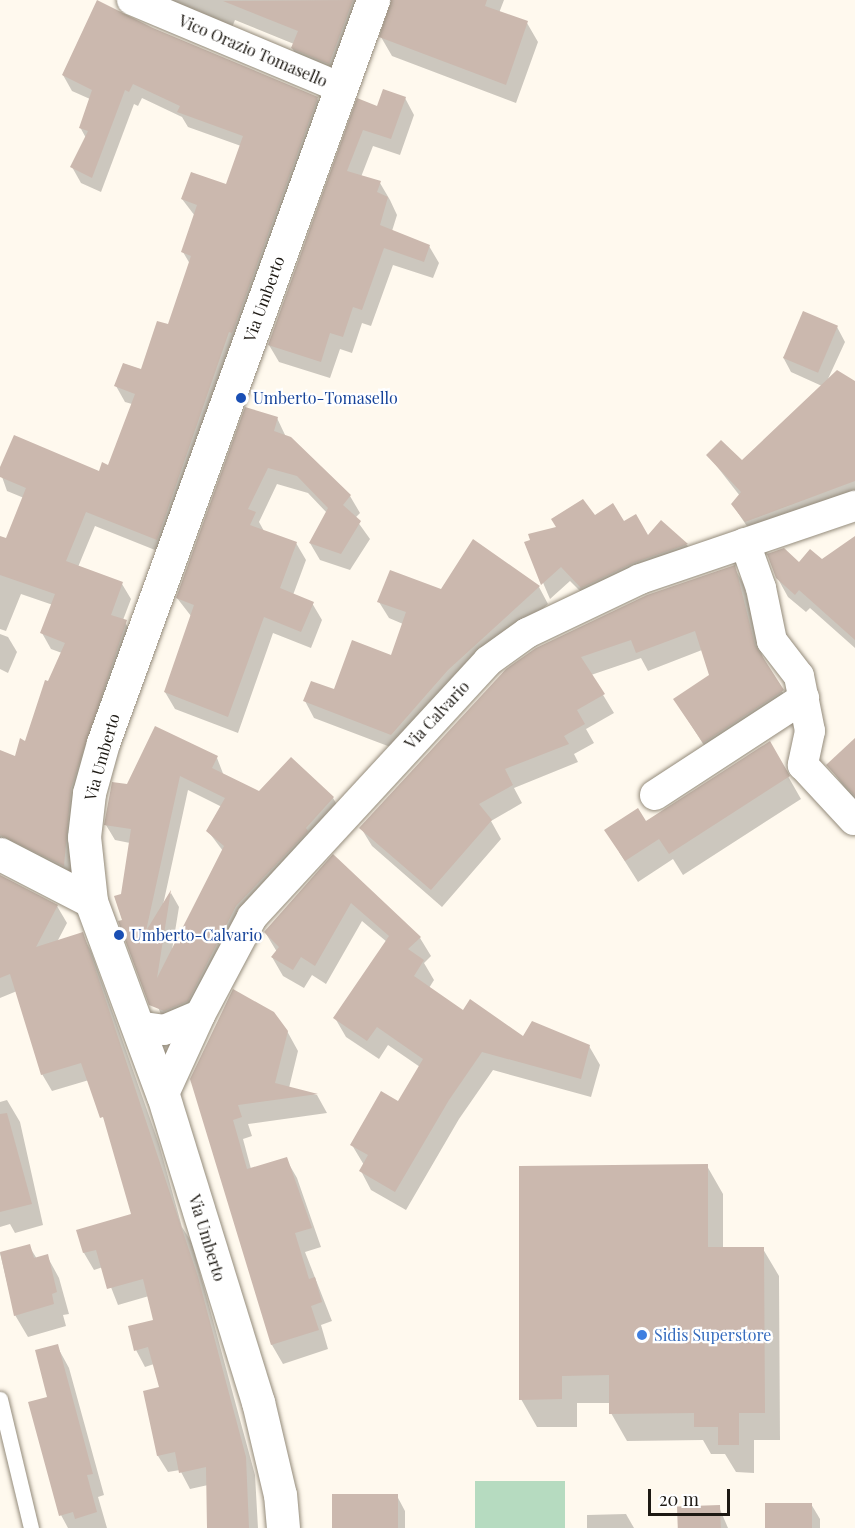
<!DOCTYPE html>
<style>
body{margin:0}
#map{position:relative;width:855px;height:1528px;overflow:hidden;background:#fff9ee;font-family:"Playfair Display",serif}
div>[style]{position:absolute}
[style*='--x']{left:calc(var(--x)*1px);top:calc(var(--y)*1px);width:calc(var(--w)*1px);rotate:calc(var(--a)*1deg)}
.green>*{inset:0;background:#b6dbc0;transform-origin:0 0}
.shadow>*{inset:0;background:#0003}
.building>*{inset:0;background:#cbb8ae;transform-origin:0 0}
.roads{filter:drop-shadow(0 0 2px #948b7b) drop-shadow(0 0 2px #948b7b)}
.service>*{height:15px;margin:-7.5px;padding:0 7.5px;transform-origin:7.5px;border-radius:7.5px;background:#fff}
.minor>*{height:30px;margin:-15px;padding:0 15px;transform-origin:15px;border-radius:15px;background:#fff}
.secondary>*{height:33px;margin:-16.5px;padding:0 16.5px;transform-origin:16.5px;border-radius:16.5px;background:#fff}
.dots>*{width:16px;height:16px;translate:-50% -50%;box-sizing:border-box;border:3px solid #fff;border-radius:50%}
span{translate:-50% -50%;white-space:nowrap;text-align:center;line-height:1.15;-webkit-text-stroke:4.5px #fff;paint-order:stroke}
.street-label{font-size:16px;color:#1d1913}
.transit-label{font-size:16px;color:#164399}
.left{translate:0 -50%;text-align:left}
.shop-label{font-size:16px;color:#366cbe}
.scale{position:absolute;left:648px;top:1489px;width:82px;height:27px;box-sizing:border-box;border:3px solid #1d1913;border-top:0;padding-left:8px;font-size:18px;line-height:21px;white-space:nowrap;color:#1d1913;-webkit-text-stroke:4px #fff;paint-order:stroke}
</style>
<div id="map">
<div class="green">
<i style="left:565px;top:1481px;width:47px;height:90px;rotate:90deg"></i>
</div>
<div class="shadow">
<i style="clip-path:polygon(160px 0,504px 0,499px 13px,527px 23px,538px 42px,516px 103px,392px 56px,381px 37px,392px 1px,371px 5px,340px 82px,303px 67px,292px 48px,294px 44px,235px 20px,229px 35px)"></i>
<i style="clip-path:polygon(125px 17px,317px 98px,326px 114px,165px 554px,95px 526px,78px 567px,122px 584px,131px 599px,123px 620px,135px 637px,73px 880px,0 844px,0 752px,15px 758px,25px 743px,62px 653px,51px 649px,42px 633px,53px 605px,21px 594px,6px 631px,0 629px,0 537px,7px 540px,24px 498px,7px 491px,0 471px,100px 473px,109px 467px,132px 404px,125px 402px,116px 386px,142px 371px,169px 326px,190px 264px,183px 252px,195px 216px,182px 199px,227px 186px,241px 146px,188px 127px,182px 117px,142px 98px,138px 106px,134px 104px,101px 192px,81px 183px,72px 167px,86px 138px,80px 127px,90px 99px,72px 91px,63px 75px)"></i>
<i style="clip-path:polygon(405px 98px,414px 115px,400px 155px,373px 146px,361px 177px,380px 183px,390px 200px,397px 215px,392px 231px,429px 246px,439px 263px,433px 278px,393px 265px,371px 326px,362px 323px,352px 353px,340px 349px,330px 378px,279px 362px,269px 345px,358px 100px,378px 107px)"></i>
<i style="clip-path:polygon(837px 327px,845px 342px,827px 381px,855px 383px,855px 501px,755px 538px,732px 504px,740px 496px,708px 455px,742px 462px,822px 386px,791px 372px,783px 357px)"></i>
<i style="clip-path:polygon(277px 418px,286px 437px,350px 496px,360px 513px,355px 518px,370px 539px,350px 570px,320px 560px,310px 543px,327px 513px,308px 493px,277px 484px,259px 522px,264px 531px,296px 543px,306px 560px,293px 595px,312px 603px,322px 620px,311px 648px,273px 633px,238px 733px,175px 709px,165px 692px,191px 616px,177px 598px)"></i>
<i style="clip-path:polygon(594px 517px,623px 523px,648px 538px,661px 522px,687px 545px,695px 559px,591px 602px,570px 581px,550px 599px,526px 543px)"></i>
<i style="clip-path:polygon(855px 538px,855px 648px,810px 608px,806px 612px,788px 597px,777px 577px,799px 564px,822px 561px)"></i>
<i style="clip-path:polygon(474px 541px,539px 587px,548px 604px,457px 687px,401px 751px,314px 718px,305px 701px,335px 691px,392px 657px,403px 624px,389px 618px,379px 602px,442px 591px)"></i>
<i style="clip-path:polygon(734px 567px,744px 585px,764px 662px,793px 709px,714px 761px,686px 717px,711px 676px,702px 650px,648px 671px,641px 658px,591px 675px,614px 713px,586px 729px,594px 743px,574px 754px,578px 762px,514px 788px,522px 803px,491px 821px,501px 839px,442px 907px,372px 846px,361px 828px,507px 671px)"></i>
<i style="clip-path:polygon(0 634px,8px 637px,17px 652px,8px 673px,0 669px)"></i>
<i style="clip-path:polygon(855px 740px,855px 802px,828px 765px)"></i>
<i style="clip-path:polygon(769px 743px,801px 799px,683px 875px,673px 859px,638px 882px,619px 852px,645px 823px)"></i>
<i style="clip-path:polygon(evenodd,217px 758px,224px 776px,260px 793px,333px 798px,342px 813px,196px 1017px,164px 1022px,124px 921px,122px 895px,130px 843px,115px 840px,106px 825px,128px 786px,217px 758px,188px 790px,222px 807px,208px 831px,223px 851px,172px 950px,179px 907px,171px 893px,163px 905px,188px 790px)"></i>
<i style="clip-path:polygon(333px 856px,420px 938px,431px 956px,424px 963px,434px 980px,429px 988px,463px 1012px,524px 1038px,589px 1046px,600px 1065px,591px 1097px,493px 1070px,459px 1119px,406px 1210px,371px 1190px,361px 1171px,364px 1165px,352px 1145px,399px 1103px,420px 1067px,388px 1045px,379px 1059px,346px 1037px,335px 1018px,387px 942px,362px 921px,326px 984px,312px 975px,304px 988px,283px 976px,272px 957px,277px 952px,265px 932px)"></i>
<i style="clip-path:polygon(0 877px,57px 906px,67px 923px,57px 942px,82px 934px,91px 951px,159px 1144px,182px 1227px,192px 1243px,255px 1475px,258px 1528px,208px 1528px,208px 1485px,190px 1489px,180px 1470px,168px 1472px,158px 1456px,161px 1388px,154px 1364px,145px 1367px,136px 1350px,155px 1321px,149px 1296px,118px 1305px,103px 1267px,94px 1270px,84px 1253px,78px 1231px,133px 1215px,109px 1130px,89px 1080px,52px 1091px,42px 1074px,17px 991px,0 998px)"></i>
<i style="clip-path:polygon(287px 1031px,298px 1051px,289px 1088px,317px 1095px,327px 1113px,248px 1124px,252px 1136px,243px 1139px,251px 1169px,286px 1159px,297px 1178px,321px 1247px,305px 1252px,332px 1321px,321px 1325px,328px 1349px,283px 1364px,272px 1345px,191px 1079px)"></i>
<i style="clip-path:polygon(7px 1100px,20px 1122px,43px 1225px,15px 1233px,10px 1224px,0 1227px,0 1102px)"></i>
<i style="clip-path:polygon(707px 1166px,723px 1194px,723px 1249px,763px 1249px,779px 1276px,780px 1440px,754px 1440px,754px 1473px,736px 1472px,725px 1454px,711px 1454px,703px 1440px,627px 1441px,611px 1413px,611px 1403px,577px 1403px,577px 1427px,537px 1427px,521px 1399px)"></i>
<i style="clip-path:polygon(29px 1246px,37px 1259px,47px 1256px,59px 1278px,69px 1314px,63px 1315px,66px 1326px,28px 1337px,15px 1315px,0 1253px)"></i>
<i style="clip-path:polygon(57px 1346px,69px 1368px,104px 1495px,98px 1497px,107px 1528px,68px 1528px,61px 1515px,49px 1398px)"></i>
<i style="clip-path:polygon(397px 1496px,405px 1511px,405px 1528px,333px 1528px)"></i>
<i style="clip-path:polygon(811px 1504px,820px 1519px,820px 1528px,767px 1528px)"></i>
<i style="clip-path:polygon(719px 1507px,728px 1528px,679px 1528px)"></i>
<i style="clip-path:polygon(626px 1514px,634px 1528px,587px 1528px,587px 1515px)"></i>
</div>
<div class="building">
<i style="clip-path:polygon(97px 0,153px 28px,318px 97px,232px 333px,229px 332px,157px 540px,86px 512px,66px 561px,123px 582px,111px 615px,127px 620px,71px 788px,64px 866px,0 835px,0 750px,15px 756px,20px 738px,25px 741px,45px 680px,48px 681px,65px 643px,40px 633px,55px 594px,0 575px,0 536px,6px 538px,26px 488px,0 477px,0 467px,14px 435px,99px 471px,102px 462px,108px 465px,135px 394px,114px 386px,123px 363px,141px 369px,157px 321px,168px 324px,191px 256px,181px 252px,197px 205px,181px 199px,191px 172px,226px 184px,243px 136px,177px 112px,180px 106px,133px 84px,129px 92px,125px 90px,92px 178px,70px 167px,88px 131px,79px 128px,92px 90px,62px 75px)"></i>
<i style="clip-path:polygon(353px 0,329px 64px,291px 48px,298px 31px,223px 1px)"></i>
<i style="clip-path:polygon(391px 0,487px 0,485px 6px,528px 21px,506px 85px,379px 37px)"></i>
<i style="clip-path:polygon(383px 89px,406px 97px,391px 139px,363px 130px,347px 171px,381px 181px,377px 192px,388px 197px,380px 225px,430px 245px,424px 262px,384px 248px,362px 310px,353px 307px,343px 337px,330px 333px,321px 362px,268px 345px,357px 98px,377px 106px)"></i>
<i style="left:803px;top:311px;width:38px;height:51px;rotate:23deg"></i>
<i style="clip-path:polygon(837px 370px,855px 381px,855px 481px,745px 522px,731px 504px,741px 492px,706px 455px,721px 440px,742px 460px)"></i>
<i style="clip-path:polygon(245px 407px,278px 417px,274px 431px,291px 437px,351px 495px,343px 505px,361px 521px,341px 554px,309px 543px,328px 508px,297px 476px,268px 468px,248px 509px,256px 512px,250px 525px,297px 542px,280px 588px,314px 602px,301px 632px,264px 617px,228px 717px,164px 692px,194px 605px,176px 598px)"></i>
<i style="clip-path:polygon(583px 499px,595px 515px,613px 503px,624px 521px,636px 514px,648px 535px,661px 520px,688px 544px,633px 563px,581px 588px,561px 567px,541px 585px,524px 542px,530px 540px,528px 534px,556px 527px,551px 519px)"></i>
<i style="clip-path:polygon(855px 536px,855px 640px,799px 590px,795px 595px,776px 578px,767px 554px,784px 548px,799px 562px,810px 549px,822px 559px)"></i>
<i style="clip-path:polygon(473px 539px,540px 586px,448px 670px,391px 735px,303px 701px,311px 681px,334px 689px,352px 640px,391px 655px,406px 612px,377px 602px,390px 570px,441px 589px)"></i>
<i style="clip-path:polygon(735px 565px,755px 645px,784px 690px,703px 743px,673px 699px,709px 675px,695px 631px,636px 653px,631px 640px,581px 657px,605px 694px,577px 710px,585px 724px,564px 736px,569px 744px,505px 769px,513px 785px,479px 804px,492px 820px,431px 890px,359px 828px,506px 669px,536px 648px,647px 595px)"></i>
<i style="clip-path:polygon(evenodd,155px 726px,218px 756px,212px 768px,259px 791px,291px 757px,334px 797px,306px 828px,308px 831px,236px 906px,188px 1001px,164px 1011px,149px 1005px,118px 921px,122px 920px,114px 896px,121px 894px,131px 829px,104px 825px,112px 782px,127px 784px,155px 726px,180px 776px,225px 798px,206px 831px,224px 846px,157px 978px,171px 890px,146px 931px,180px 776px)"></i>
<i style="clip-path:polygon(855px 738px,855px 796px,826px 765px)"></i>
<i style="clip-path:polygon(770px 741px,790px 776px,669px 854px,659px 839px,625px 861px,604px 830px,638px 808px,646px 821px)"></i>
<i style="clip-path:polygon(333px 854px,421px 937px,408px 949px,424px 960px,414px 976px,463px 1010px,470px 999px,523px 1036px,532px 1021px,590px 1045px,581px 1079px,482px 1052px,449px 1100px,395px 1192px,359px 1171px,368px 1155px,350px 1145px,381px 1091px,398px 1101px,423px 1059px,377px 1027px,367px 1041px,333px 1018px,389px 936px,351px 903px,315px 966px,301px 957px,293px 970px,271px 957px,279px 947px,264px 932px)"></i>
<i style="clip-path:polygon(0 875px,58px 905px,36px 947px,83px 932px,198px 1277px,246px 1457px,249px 1528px,207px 1528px,206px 1467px,179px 1473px,175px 1452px,157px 1456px,143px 1391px,159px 1387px,148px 1347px,134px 1351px,128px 1326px,153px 1320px,143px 1279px,107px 1289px,96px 1250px,83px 1253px,76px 1230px,131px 1214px,103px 1117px,100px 1118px,81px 1063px,41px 1075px,10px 974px,0 978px)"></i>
<i style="clip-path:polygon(233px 989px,274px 1012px,288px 1031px,275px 1083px,318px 1094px,238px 1105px,242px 1117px,233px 1120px,247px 1169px,287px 1157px,312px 1228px,295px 1233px,309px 1279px,315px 1277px,322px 1302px,311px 1306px,319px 1330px,271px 1345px,190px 1079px)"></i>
<i style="clip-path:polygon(7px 1113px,32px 1204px,0 1212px,0 1114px)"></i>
<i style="clip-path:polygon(708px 1164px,708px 1247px,764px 1247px,765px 1413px,739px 1413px,739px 1445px,718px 1445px,718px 1427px,694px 1427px,694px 1413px,609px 1414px,609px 1375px,562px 1376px,562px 1399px,519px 1400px,519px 1166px)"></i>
<i style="clip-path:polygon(30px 1244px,34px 1258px,48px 1254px,57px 1292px,52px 1294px,54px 1304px,14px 1316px,0 1252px)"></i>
<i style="clip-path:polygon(58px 1344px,93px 1474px,87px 1475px,97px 1512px,75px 1519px,73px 1512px,59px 1516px,28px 1402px,47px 1397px,35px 1350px)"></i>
<i style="left:398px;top:1494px;width:34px;height:66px;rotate:90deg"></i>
<i style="left:765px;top:1503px;width:47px;height:25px"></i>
<i style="left:720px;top:1505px;width:23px;height:43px;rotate:88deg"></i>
</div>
<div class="roads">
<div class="service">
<i style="--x:0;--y:1399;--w:133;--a:76.5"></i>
</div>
<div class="minor">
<i style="--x:132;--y:0;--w:227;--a:22.8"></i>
<i style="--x:745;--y:543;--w:48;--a:70.4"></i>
<i style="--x:761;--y:588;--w:54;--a:78.3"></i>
<i style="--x:772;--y:641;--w:44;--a:52.4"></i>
<i style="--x:799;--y:676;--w:56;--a:78.7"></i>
<i style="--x:810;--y:731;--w:35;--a:102"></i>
<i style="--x:803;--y:765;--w:75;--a:47.2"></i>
<i style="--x:655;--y:795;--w:178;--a:-33.1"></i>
<i style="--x:137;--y:1026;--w:27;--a:8"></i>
<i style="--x:164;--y:1030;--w:39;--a:-23"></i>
<i style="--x:163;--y:1096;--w:89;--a:-65.4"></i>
<i style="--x:200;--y:1015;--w:111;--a:-62"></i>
<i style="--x:252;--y:917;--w:348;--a:-47.3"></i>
<i style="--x:488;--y:661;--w:48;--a:-35.7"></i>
<i style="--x:527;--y:633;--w:125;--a:-25.5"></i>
<i style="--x:640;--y:579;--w:227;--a:-18.8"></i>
</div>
<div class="secondary">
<i style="--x:0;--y:854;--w:102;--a:27.3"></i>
<i style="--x:283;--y:1528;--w:33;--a:-95"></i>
<i style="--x:280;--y:1495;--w:96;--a:-103.3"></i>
<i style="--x:258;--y:1402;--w:320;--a:-107.2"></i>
<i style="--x:163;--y:1096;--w:208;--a:-110.3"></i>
<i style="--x:91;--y:901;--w:64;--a:-96.2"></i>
<i style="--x:84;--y:837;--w:44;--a:-83.5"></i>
<i style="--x:89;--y:793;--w:52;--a:-74.4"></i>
<i style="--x:103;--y:743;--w:791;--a:-70.03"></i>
</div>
</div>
<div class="dots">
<i style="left:241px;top:398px;background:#1a4fb4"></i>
<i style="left:119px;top:935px;background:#1a4fb4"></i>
<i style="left:642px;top:1335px;background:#3f7fe0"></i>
</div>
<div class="street-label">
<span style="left:253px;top:51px;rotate:23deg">Vico Orazio Tomasello</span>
<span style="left:264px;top:299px;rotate:-70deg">Via Umberto</span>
<span style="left:437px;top:715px;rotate:-47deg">Via Calvario</span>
<span style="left:102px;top:757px;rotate:-74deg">Via Umberto</span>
<span style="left:207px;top:1238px;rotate:73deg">Via Umberto</span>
</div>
<div class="transit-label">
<span class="left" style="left:253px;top:398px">Umberto-Tomasello</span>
<span class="left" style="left:131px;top:935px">Umberto-Calvario</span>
</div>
<div class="shop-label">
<span class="left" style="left:654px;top:1335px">Sidis Superstore</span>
</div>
<div class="scale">20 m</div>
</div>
